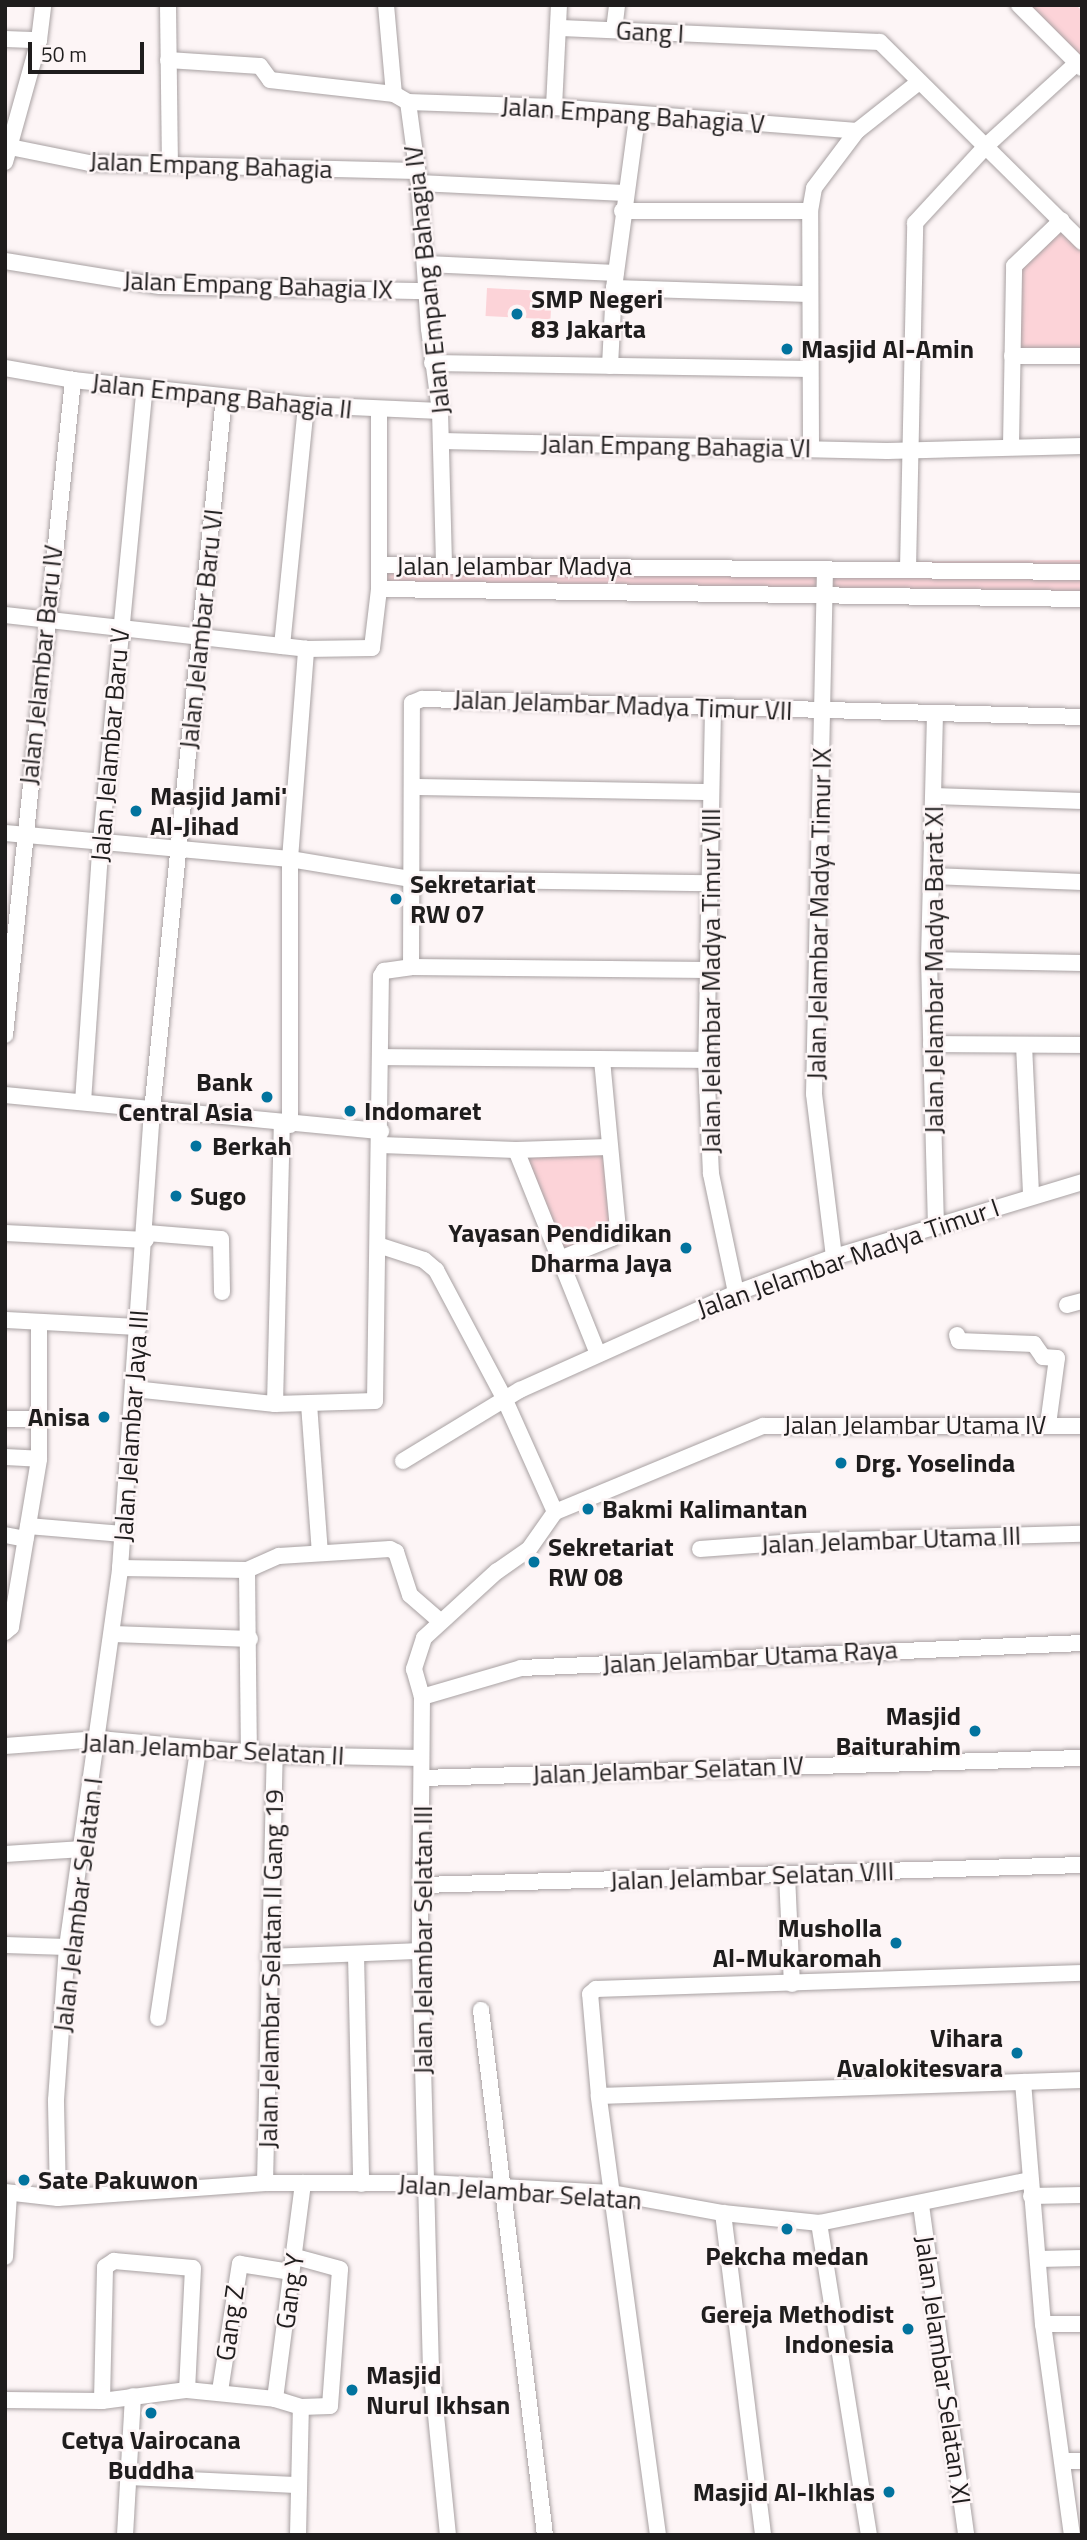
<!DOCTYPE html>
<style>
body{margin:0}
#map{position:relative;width:1087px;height:2540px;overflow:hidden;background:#fdf5f6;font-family:"Titillium Web",sans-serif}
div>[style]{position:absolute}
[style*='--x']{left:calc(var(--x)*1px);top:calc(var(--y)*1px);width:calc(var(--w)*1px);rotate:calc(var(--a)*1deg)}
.green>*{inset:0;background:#fcd3d8;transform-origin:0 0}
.roads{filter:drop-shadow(0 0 2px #a8a1a2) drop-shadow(0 0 2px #a8a1a2)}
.minor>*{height:16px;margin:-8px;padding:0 8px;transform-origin:8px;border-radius:8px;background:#fff}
.dots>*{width:19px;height:19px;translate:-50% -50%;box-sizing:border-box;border:4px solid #fdf5f6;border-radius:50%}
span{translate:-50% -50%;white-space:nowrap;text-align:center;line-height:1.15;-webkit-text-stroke:5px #fdf5f6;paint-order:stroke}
.street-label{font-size:26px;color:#1f1d1d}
.poi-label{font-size:26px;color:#1f1d1d;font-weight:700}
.left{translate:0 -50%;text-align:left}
.right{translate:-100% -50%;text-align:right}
.frame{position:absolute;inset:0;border:7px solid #1f1d1d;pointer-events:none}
.scale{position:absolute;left:28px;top:42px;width:116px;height:32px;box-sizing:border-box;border:4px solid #1f1d1d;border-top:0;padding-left:9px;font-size:21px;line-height:24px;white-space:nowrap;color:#1f1d1d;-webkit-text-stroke:5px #fdf5f6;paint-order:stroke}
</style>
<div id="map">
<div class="green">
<i style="clip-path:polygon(1030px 5px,1076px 5px,1082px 11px,1082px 59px)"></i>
<i style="clip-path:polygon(1061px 231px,1082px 253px,1082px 350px,1016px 351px,1014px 276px)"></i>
<i style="left:487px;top:288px;width:65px;height:28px;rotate:3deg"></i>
<i style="clip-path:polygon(1082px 560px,1082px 600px,383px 584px,387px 566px)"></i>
<i style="clip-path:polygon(602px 1152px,616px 1234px,559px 1255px,522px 1155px)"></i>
</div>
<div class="roads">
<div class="minor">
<i style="--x:168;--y:5;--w:160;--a:89.3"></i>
<i style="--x:386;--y:5;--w:89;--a:84.9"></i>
<i style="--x:394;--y:94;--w:16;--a:30"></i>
<i style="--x:408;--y:102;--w:82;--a:82.3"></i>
<i style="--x:419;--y:183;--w:146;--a:86.1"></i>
<i style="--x:429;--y:329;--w:83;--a:82.4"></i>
<i style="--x:440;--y:411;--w:153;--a:88.5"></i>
<i style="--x:1019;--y:5;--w:89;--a:45"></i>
<i style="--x:561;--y:28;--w:319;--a:2.5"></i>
<i style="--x:880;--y:42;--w:284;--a:44.7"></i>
<i style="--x:614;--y:30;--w:25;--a:-83"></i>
<i style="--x:5;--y:39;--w:34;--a:2"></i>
<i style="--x:168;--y:60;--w:92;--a:3.7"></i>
<i style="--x:260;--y:66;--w:17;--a:54"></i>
<i style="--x:270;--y:80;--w:125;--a:6.4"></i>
<i style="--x:408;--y:102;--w:146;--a:2"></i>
<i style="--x:554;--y:107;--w:304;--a:4.5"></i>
<i style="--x:554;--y:107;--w:102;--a:-87.2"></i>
<i style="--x:5;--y:146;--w:86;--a:11.4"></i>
<i style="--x:89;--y:163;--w:328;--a:1.4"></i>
<i style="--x:5;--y:162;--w:127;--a:-74.4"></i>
<i style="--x:39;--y:40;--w:35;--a:-83"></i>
<i style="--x:419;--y:183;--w:206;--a:2.8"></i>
<i style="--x:622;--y:211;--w:188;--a:0"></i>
<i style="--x:5;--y:261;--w:157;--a:9.2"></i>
<i style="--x:160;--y:286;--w:268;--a:1.1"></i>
<i style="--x:427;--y:264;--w:189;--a:2.7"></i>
<i style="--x:614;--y:288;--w:195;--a:1.8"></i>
<i style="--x:1012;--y:356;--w:70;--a:0"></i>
<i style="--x:432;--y:363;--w:378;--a:0.9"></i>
<i style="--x:610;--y:366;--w:78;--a:-87.1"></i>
<i style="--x:614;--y:288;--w:173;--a:-82.3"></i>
<i style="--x:5;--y:368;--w:69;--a:10"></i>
<i style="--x:73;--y:380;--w:234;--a:6.1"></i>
<i style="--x:306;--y:405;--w:134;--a:2.6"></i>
<i style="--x:442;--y:441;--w:445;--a:1.3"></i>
<i style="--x:887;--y:451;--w:195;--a:-1.5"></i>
<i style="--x:1011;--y:445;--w:179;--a:-89"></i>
<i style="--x:1014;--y:266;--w:66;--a:-43.8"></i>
<i style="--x:811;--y:449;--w:238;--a:-90.2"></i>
<i style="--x:810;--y:211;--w:23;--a:-80"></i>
<i style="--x:814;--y:188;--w:71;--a:-53"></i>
<i style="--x:857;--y:131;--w:79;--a:-38.3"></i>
<i style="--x:379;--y:565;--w:703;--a:0.57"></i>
<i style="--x:825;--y:569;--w:525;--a:91.2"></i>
<i style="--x:814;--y:1094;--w:164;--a:83"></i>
<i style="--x:908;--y:569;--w:346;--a:-88.8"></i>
<i style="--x:915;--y:223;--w:105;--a:-47.3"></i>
<i style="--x:986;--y:146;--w:123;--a:-42.4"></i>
<i style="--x:379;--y:589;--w:703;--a:0.81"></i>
<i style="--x:5;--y:615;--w:303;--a:6.4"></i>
<i style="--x:306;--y:649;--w:66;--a:-0.9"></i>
<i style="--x:372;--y:648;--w:59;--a:-83.2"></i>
<i style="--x:379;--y:589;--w:177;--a:-90"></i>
<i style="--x:282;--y:646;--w:242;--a:-84.3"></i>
<i style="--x:713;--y:709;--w:351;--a:91.1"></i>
<i style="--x:706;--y:1060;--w:114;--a:87.5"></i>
<i style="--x:711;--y:1174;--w:122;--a:78.1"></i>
<i style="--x:935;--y:714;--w:246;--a:91.4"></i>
<i style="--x:929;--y:960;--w:266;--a:88.5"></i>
<i style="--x:412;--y:787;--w:299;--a:1"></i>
<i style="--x:934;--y:796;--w:148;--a:1.9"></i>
<i style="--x:5;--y:833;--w:286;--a:5.2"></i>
<i style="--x:290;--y:859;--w:123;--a:9.4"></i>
<i style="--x:411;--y:879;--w:298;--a:0.8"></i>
<i style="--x:932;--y:876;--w:150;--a:2.3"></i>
<i style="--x:929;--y:960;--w:153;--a:1.1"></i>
<i style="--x:411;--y:967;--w:297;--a:0.6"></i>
<i style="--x:5;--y:1035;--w:659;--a:-84.07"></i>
<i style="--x:931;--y:1044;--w:151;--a:0.4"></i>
<i style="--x:1024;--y:1045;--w:149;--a:87.3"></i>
<i style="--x:381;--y:1057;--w:325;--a:0.5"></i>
<i style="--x:5;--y:1095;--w:378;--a:5.5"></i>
<i style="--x:83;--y:1102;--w:262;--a:-86.1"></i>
<i style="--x:101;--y:841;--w:455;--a:-84.5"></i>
<i style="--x:290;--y:1125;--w:266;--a:-90"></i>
<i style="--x:290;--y:859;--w:211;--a:-85.6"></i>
<i style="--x:381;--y:1145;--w:135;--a:2.1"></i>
<i style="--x:516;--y:1150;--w:92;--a:-1.9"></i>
<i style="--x:516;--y:1150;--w:218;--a:68.1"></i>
<i style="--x:5;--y:1233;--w:141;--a:2.8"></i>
<i style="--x:147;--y:1233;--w:74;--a:4.6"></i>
<i style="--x:221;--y:1239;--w:53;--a:88.9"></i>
<i style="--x:378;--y:1245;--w:48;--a:18.1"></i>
<i style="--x:424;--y:1260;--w:16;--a:40"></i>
<i style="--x:436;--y:1270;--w:145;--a:62"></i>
<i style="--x:504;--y:1398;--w:125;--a:65.9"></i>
<i style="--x:555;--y:1512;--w:45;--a:125.1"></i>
<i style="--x:529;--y:1549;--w:39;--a:145"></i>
<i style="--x:497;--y:1571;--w:99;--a:137.5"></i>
<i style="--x:424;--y:1638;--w:33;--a:108"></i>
<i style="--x:414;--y:1669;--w:29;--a:74"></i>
<i style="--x:422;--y:1697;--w:254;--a:90.5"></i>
<i style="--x:420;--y:1951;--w:414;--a:88.5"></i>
<i style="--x:431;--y:2365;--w:171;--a:84.3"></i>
<i style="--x:560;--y:1259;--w:56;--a:-22"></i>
<i style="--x:612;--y:1238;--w:11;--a:-56"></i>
<i style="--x:618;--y:1229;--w:169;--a:-95.4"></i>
<i style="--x:1067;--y:1305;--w:16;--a:-15"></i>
<i style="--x:5;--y:1320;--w:134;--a:3"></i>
<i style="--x:957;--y:1335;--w:6;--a:72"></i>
<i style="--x:959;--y:1341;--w:75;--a:2.3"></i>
<i style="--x:1034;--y:1344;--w:16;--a:55"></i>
<i style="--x:1043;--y:1357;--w:14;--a:4"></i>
<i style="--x:1057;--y:1358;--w:68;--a:97.7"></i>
<i style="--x:134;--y:1389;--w:142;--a:6.1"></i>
<i style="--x:275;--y:1404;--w:100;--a:-1.7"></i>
<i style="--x:375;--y:1401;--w:425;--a:-89.2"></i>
<i style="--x:381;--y:976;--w:6;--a:-59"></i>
<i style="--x:384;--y:971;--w:27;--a:-8"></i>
<i style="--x:411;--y:967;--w:264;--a:-89.8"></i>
<i style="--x:412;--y:703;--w:11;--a:-22"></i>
<i style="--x:422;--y:699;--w:660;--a:1.56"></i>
<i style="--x:275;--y:1404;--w:280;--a:-88.6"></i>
<i style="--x:309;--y:1404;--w:149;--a:85.8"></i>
<i style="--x:5;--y:1419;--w:34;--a:0"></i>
<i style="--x:5;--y:1457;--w:34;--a:3"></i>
<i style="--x:403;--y:1461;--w:137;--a:-31.3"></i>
<i style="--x:520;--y:1390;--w:237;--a:-24.2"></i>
<i style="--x:736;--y:1293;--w:104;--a:-20.2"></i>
<i style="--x:834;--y:1257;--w:259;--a:-16.8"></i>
<i style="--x:555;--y:1512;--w:225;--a:-22.5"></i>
<i style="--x:763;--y:1426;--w:319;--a:0"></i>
<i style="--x:28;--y:1526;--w:95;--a:4.8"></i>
<i style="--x:5;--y:1535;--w:21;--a:11"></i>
<i style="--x:700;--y:1549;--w:109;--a:-4.2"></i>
<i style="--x:809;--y:1541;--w:273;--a:-1.5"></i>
<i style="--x:120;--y:1568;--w:127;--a:0.9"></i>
<i style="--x:247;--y:1570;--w:35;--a:-24"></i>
<i style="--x:279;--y:1556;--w:111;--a:-3.6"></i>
<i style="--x:390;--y:1549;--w:7;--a:27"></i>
<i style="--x:396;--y:1552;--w:45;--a:72"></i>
<i style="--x:410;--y:1595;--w:40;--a:41"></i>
<i style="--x:247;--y:1570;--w:183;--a:89.4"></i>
<i style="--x:5;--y:1632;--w:8;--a:-40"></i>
<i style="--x:11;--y:1627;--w:170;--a:-80.5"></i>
<i style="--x:39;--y:1459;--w:136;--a:-90"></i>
<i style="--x:114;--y:1634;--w:136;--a:2.1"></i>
<i style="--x:422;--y:1697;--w:103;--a:-16.3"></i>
<i style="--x:521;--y:1668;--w:562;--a:-2.55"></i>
<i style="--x:5;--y:1746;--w:94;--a:-4.3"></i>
<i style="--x:99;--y:1739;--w:177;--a:5.2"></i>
<i style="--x:275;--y:1755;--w:146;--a:1.2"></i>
<i style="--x:422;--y:1778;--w:660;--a:-1.74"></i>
<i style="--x:5;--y:1854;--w:78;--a:-3.7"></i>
<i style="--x:787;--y:1875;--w:109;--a:87.4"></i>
<i style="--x:423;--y:1885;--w:659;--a:-1.74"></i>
<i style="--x:5;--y:1945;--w:62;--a:1.8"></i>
<i style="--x:356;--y:1955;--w:229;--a:88.7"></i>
<i style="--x:269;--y:1957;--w:151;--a:-2.3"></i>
<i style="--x:481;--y:2010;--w:529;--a:83.05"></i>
<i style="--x:158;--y:2018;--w:272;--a:-81.5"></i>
<i style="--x:1023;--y:2082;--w:243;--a:85.3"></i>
<i style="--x:1043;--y:2324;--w:213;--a:82.2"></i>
<i style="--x:599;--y:2096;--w:483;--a:-1.9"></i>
<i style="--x:265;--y:2183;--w:428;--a:-88.7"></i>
<i style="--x:5;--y:2192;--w:53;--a:6.5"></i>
<i style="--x:58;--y:2198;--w:208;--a:-4.1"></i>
<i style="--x:265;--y:2183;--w:163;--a:0"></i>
<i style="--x:428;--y:2183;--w:184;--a:3.1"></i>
<i style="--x:612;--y:2193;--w:113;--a:10.2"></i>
<i style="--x:723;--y:2213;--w:97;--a:5.9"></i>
<i style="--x:819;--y:2223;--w:215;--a:-11.5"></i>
<i style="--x:1031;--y:2196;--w:51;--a:-1.1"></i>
<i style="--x:58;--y:2198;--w:98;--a:-91.2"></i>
<i style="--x:56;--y:2100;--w:153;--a:-85.9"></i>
<i style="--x:67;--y:1947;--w:383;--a:-82"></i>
<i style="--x:120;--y:1568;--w:458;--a:-86"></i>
<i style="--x:152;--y:1111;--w:718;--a:-84.24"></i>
<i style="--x:921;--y:2205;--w:333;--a:82.2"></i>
<i style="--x:723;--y:2213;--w:324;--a:82.9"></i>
<i style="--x:819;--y:2223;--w:316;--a:80.9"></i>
<i style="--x:5;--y:2257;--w:63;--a:-86.4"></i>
<i style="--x:1039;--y:2259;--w:43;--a:-1.3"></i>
<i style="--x:1043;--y:2324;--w:39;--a:0"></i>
<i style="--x:220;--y:2391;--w:129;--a:-81.1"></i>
<i style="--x:240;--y:2264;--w:52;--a:8.9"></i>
<i style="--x:275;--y:2399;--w:218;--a:-82.6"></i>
<i style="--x:5;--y:2400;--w:97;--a:0.6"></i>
<i style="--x:102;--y:2401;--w:86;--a:-7.4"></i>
<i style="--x:187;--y:2390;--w:88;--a:5.8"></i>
<i style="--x:275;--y:2399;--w:27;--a:17"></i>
<i style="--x:301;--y:2407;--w:29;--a:-2"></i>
<i style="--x:330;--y:2406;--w:137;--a:-85.8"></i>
<i style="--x:340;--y:2269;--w:46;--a:-164.7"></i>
<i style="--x:102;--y:2401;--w:134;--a:-88.7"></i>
<i style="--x:105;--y:2267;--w:11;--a:-34"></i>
<i style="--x:114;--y:2261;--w:79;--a:5.1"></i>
<i style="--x:193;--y:2268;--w:122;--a:92.8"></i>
<i style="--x:1063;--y:2461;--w:19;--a:0"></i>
<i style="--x:127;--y:2477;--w:171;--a:2.7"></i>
<i style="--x:125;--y:2535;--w:139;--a:-86.7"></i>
<i style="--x:298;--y:2535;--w:128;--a:-88.7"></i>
<i style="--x:658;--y:2535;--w:443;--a:-97.7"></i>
<i style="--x:599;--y:2096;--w:102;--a:-95"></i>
<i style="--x:590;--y:1994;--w:8;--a:-40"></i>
<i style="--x:596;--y:1989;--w:486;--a:-1.9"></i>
</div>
</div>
<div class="dots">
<i style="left:517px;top:314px;background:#02739e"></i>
<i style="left:787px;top:349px;background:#02739e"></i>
<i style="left:136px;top:811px;background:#02739e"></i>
<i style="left:396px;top:899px;background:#02739e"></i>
<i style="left:267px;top:1097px;background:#02739e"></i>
<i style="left:350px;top:1111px;background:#02739e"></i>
<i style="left:196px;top:1146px;background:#02739e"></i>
<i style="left:176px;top:1196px;background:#02739e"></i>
<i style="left:686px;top:1248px;background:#02739e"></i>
<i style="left:104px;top:1417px;background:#02739e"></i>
<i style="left:841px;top:1463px;background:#02739e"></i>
<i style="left:588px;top:1509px;background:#02739e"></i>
<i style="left:534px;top:1562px;background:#02739e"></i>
<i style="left:975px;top:1731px;background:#02739e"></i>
<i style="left:896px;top:1943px;background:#02739e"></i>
<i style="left:1017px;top:2053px;background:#02739e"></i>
<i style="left:24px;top:2180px;background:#02739e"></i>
<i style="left:787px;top:2229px;background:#02739e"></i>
<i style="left:908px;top:2329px;background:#02739e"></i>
<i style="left:352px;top:2390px;background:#02739e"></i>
<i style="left:151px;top:2413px;background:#02739e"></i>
<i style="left:889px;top:2492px;background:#02739e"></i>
</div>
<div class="street-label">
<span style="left:650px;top:32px;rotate:3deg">Gang I</span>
<span style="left:633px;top:115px;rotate:4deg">Jalan Empang Bahagia V</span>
<span style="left:211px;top:165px;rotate:2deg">Jalan Empang Bahagia</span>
<span style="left:427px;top:280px;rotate:-96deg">Jalan Empang Bahagia IV</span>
<span style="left:258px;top:285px;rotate:2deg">Jalan Empang Bahagia IX</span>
<span style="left:222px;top:396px;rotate:6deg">Jalan Empang Bahagia II</span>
<span style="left:676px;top:446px;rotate:1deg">Jalan Empang Bahagia VI</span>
<span style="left:514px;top:566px">Jalan Jelambar Madya</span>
<span style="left:201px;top:629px;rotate:-84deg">Jalan Jelambar Baru VI</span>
<span style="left:41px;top:665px;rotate:-84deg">Jalan Jelambar Baru IV</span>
<span style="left:623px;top:705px;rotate:2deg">Jalan Jelambar Madya Timur VII</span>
<span style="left:110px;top:745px;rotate:-85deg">Jalan Jelambar Baru V</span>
<span style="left:819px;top:914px;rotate:-89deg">Jalan Jelambar Madya Timur IX</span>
<span style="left:934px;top:970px;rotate:-90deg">Jalan Jelambar Madya Barat XI</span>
<span style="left:711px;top:981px;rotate:-90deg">Jalan Jelambar Madya Timur VIII</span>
<span style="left:848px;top:1258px;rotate:-19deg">Jalan Jelambar Madya Timur I</span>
<span style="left:915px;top:1425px">Jalan Jelambar Utama IV</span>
<span style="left:131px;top:1426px;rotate:-86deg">Jalan Jelambar Jaya III</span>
<span style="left:891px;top:1540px;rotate:-2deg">Jalan Jelambar Utama III</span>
<span style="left:750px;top:1657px;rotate:-3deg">Jalan Jelambar Utama Raya</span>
<span style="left:213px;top:1749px;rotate:3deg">Jalan Jelambar Selatan II</span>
<span style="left:668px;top:1770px;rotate:-2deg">Jalan Jelambar Selatan IV</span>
<span style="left:752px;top:1876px;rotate:-2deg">Jalan Jelambar Selatan VIII</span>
<span style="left:78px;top:1905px;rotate:-83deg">Jalan Jelambar Selatan I</span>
<span style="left:423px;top:1940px;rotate:-90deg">Jalan Jelambar Selatan III</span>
<span style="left:271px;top:1969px;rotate:-89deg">Jalan Jelambar Selatan II Gang 19</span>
<span style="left:520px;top:2192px;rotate:4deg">Jalan Jelambar Selatan</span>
<span style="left:290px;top:2291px;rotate:-82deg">Gang Y</span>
<span style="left:230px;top:2323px;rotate:-82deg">Gang Z</span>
<span style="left:943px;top:2370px;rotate:82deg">Jalan Jelambar Selatan XI</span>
</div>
<div class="poi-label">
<span class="left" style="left:531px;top:314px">SMP Negeri<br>83 Jakarta</span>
<span class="left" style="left:801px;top:349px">Masjid Al-Amin</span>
<span class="left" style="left:150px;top:811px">Masjid Jami'<br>Al-Jihad</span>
<span class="left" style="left:410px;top:899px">Sekretariat<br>RW 07</span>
<span class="right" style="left:253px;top:1097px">Bank<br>Central Asia</span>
<span class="left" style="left:364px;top:1111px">Indomaret</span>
<span class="left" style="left:212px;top:1146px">Berkah</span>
<span class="left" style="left:190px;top:1196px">Sugo</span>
<span class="right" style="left:672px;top:1248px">Yayasan Pendidikan<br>Dharma Jaya</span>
<span class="right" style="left:90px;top:1417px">Anisa</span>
<span class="left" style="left:855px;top:1463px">Drg. Yoselinda</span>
<span class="left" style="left:602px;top:1509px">Bakmi Kalimantan</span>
<span class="left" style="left:548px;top:1562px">Sekretariat<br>RW 08</span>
<span class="right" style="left:961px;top:1731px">Masjid<br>Baiturahim</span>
<span class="right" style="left:882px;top:1943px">Musholla<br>Al-Mukaromah</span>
<span class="right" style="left:1003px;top:2053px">Vihara<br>Avalokitesvara</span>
<span class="left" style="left:38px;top:2180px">Sate Pakuwon</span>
<span style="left:787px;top:2256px">Pekcha medan</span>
<span class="right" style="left:894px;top:2329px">Gereja Methodist<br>Indonesia</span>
<span class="left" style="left:366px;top:2390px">Masjid<br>Nurul Ikhsan</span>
<span style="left:151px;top:2455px">Cetya Vairocana<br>Buddha</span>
<span class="right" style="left:875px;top:2492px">Masjid Al-Ikhlas</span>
</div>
<div class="frame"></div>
<div class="scale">50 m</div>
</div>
